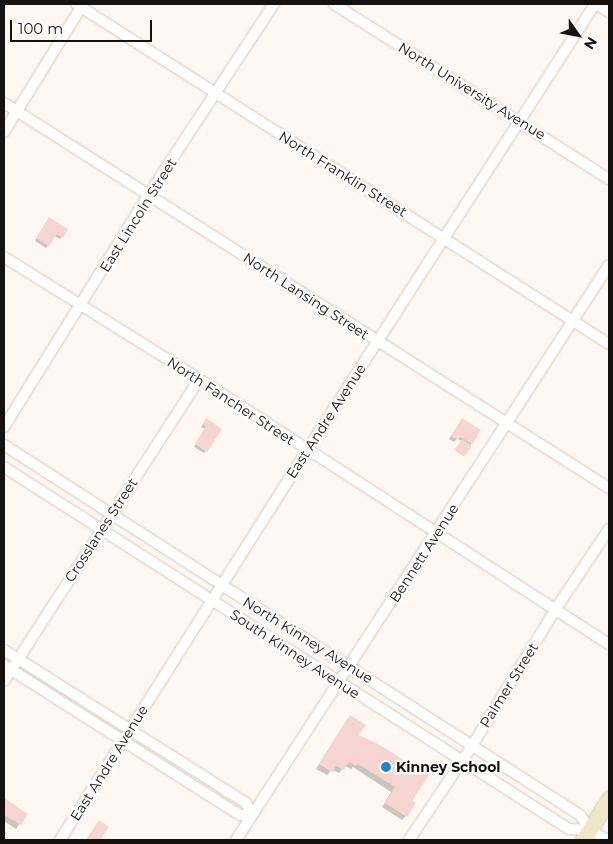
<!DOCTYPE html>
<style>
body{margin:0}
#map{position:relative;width:613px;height:844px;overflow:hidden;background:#fef7f2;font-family:Montserrat,sans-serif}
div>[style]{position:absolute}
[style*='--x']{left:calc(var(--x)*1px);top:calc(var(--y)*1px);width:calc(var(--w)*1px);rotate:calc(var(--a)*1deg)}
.shadow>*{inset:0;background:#0003}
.building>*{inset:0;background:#f5d4d1;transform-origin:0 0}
.roads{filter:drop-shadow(0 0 1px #d4c8c0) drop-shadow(0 0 1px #d4c8c0)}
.minor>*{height:10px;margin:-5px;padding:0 5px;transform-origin:5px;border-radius:5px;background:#fff}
.tertiary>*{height:12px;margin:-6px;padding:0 6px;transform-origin:6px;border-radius:6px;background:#fff}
.secondary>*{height:15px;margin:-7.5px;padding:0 7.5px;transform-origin:7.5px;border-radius:7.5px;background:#f0e6c7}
.dots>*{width:14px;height:14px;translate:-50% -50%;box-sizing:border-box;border:2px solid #fff;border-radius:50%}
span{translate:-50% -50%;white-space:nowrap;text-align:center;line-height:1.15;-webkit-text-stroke:4.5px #fff;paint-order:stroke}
.street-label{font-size:14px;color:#161210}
.poi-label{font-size:14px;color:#161210;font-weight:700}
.left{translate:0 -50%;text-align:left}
.frame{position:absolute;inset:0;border:5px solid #161210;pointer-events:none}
.north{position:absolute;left:553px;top:10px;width:50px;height:50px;-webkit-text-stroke:4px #fff;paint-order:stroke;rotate:123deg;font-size:14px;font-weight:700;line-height:20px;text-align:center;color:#161210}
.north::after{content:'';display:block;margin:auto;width:18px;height:22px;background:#161210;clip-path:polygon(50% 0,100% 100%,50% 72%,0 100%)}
.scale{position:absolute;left:10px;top:20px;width:142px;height:22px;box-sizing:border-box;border:2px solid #161210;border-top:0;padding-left:6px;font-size:15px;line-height:18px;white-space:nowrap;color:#161210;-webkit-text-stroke:4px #fff;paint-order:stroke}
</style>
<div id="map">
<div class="shadow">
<i style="clip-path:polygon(47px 221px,62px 237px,60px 239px,54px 236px,46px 248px,35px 241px)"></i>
<i style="clip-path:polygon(206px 420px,206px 451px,204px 453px,194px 447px,205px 429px,201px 427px)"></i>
<i style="clip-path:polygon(462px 420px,480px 430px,464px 456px,456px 451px,462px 441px,457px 439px,454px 442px,449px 439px)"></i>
<i style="clip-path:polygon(346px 721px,411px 801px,406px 816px,402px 820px,382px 807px,391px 792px,353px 767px,351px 769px,345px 766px,339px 773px,332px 770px,327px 775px,316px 769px)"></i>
<i style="clip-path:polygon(4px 800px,26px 814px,16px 829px,4px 821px)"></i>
</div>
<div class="building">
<i style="clip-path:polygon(49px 217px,68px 229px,63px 238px,57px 234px,49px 246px,36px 238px)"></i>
<i style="clip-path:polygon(206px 418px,222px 429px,207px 452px,195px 444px,206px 426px,203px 424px)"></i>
<i style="clip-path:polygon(462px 418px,481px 430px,473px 444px,460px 437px,458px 440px,451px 436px)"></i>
<i style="left:462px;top:439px;width:12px;height:13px;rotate:35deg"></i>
<i style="clip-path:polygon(350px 715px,366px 725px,359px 735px,380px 745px,407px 762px,409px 768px,412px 770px,415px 765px,429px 775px,412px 801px,416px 803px,407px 817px,385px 803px,395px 787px,358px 764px,356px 766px,349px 762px,344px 770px,336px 766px,332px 772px,319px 764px)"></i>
<i style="clip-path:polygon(4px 798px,28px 814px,21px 825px,4px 815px)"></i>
<i style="clip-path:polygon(99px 820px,109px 827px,100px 840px,86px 840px)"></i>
</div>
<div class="roads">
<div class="minor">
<i style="--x:76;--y:4;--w:632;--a:32.53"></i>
<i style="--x:334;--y:4;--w:326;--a:32.5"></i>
<i style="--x:4;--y:103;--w:717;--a:32.47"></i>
<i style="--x:4;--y:132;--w:150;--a:-58.3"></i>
<i style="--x:4;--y:257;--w:230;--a:32"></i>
<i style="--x:199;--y:379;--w:488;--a:32.9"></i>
<i style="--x:4;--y:427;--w:274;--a:-58.1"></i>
<i style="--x:149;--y:194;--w:227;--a:-56.7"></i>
<i style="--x:4;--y:445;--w:685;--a:32.72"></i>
<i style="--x:580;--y:815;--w:18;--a:56"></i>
<i style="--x:590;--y:830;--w:20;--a:30"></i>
<i style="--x:4;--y:467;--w:671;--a:32.65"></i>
<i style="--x:569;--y:829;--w:21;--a:3"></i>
<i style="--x:4;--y:650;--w:286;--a:32.3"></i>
<i style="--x:246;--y:803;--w:13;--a:63"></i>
<i style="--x:252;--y:815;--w:12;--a:180"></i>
<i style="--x:240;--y:815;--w:280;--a:-147.6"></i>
<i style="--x:4;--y:681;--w:359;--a:-57.1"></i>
<i style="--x:60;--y:840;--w:480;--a:-57.6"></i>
<i style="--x:317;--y:435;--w:513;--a:-57.18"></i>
<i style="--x:236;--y:840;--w:685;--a:-57.03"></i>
<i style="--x:409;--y:840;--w:113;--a:-56.2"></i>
<i style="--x:472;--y:746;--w:159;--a:-58.6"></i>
<i style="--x:555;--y:610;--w:97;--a:-56.3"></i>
</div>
<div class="tertiary">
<i style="--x:598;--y:4;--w:13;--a:32"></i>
</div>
<div class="secondary">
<i style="--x:583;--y:840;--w:49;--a:-57.6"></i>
</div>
</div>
<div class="dots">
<i style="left:386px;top:767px;background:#2680ce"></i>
</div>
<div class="street-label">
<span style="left:472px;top:91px;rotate:32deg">North University Avenue</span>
<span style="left:343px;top:174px;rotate:32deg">North Franklin Street</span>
<span style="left:138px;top:215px;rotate:-58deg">East Lincoln Street</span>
<span style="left:306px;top:296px;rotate:33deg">North Lansing Street</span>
<span style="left:231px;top:401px;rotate:33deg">North Fancher Street</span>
<span style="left:326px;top:421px;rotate:-57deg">East Andre Avenue</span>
<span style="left:101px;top:530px;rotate:-57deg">Crosslanes Street</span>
<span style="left:424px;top:553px;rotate:-57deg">Bennett Avenue</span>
<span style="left:308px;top:640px;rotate:32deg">North Kinney Avenue</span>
<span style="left:295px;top:654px;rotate:33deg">South Kinney Avenue</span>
<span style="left:509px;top:685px;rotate:-58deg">Palmer Street</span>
<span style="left:109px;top:763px;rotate:-58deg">East Andre Avenue</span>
</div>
<div class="poi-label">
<span class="left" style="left:396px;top:767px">Kinney School</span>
</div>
<div class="frame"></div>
<div class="north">N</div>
<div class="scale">100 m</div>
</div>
